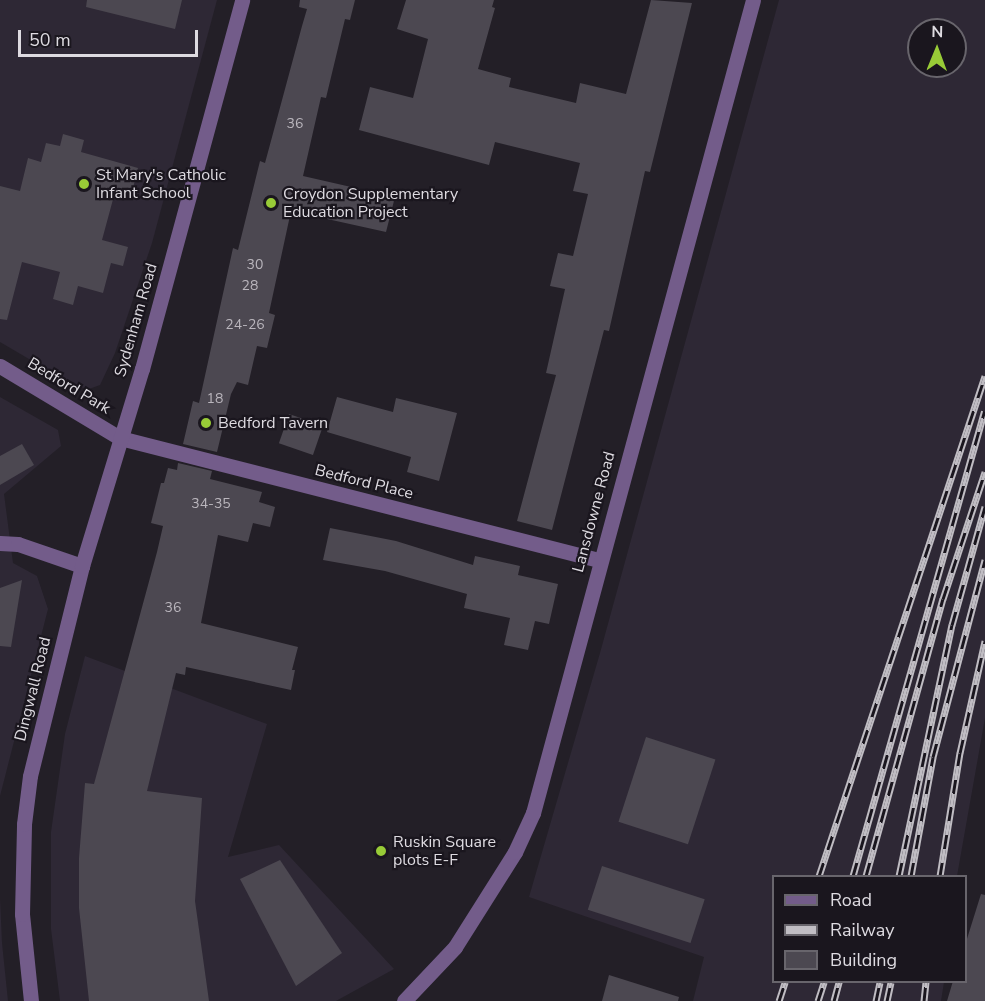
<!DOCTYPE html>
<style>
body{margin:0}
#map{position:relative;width:985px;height:1001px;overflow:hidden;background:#231f27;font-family:"Nunito Sans",sans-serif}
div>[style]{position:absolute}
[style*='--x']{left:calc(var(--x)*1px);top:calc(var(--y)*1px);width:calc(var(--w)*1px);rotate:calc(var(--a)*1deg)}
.built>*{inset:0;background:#2e2835}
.building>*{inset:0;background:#4c4851;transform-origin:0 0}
.minor>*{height:15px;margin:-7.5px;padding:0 7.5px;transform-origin:7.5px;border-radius:7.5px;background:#735c8a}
.rail>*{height:7px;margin-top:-3.5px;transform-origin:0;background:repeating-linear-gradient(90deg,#1a161e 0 14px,#c0bdc3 0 28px);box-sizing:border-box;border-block:2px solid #c0bdc3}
.dots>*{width:16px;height:16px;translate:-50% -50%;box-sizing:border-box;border:3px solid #1a161e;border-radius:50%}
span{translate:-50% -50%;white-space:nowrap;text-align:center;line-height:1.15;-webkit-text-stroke:4.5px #1a161e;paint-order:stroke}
.number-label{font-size:14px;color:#bab6bd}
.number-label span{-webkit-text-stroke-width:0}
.poi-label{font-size:16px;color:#dedbe1}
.left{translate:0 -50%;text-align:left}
.street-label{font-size:16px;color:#dedbe1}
.legend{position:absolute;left:772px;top:875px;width:195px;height:108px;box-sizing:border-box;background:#1a161e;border:2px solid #68656c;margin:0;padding:8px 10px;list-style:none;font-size:18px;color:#dedbe1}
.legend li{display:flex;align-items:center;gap:12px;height:30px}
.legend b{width:30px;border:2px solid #68656c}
.north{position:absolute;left:907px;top:18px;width:60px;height:60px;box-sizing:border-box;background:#1a161e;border:2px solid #68656c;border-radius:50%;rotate:1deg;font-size:16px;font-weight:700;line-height:24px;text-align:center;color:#dedbe1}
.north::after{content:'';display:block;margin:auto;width:21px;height:27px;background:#98cb37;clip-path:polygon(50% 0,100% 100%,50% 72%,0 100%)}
.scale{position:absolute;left:18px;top:30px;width:180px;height:27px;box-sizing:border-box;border:3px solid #dedbe1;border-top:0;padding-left:8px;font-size:18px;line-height:21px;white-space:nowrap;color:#dedbe1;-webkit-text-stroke:4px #1a161e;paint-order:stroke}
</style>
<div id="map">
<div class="built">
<i style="clip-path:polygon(0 0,217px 0,152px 243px,115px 353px,100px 385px,89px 389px,75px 386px,0 342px)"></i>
<i style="clip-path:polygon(evenodd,779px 0,985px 0,985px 718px,957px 876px,774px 876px,774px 982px,944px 982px,941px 1001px,693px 1001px,704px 957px,529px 897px,600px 653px,779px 0,919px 30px,955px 30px,955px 66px,919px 66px,919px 30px)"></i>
<i style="clip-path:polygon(0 397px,58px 430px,61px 446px,4px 494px,13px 563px,37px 576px,48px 609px,0 796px)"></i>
<i style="clip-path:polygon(85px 656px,267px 724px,228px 857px,279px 845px,394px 969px,336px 1001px,60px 1001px,51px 929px,51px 832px,65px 734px)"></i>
<i style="clip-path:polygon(0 898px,2px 943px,8px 1001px,0 1001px)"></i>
</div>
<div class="building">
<i style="clip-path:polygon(87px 0,182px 0,175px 29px,86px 7px)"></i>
<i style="clip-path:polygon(300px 0,355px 0,350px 20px,345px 19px,326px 98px,321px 97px,303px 176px,395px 197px,386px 232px,291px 211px,269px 313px,275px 315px,267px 348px,257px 346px,248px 385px,237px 382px,231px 394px,217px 452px,183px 444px,193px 401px,199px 403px,233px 248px,238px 250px,260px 161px,265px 163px,302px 26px,307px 9px,299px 7px)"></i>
<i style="clip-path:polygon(406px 0,494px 0,492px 7px,495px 8px,478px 69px,511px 78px,509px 87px,576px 103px,580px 83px,626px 94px,651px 0,692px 3px,650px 172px,645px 171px,609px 331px,604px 330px,552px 530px,517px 521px,556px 375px,546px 373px,565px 289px,550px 286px,558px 253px,573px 256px,588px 194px,573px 191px,580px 163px,495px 142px,489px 165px,359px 130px,370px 87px,413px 98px,428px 39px,397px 29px)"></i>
<i style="clip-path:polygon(63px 134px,84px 140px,81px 152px,138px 168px,131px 196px,115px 192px,102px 240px,128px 247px,123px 266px,111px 263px,103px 293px,78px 286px,73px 305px,53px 299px,60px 272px,22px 262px,7px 320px,0 319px,0 186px,20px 191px,28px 158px,41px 162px,46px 143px,60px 146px)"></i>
<i style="clip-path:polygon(337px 397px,393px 412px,396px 398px,457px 413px,439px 481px,407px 472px,411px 457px,327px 432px)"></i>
<i style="left:289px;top:414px;width:36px;height:31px;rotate:19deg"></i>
<i style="clip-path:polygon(22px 444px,34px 465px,0 485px,0 456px)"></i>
<i style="clip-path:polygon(178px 463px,212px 471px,210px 479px,262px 492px,259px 502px,275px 507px,270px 527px,253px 523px,248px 542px,218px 535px,201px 623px,298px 647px,292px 670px,295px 670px,291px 690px,186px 667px,185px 675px,176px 673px,147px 791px,202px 798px,195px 901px,209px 1001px,89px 1001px,79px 908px,79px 858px,85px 783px,94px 784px,157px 552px,163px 526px,151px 523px,161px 483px,164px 483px,168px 468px,177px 470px)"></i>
<i style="clip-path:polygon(330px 528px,396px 541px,473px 565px,475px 556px,520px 566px,518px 575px,558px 584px,549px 624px,535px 621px,528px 650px,504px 645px,510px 618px,464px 608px,467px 594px,385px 571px,323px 560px)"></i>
<i style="clip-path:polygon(22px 580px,11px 647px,0 646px,0 588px)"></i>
<i style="left:646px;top:737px;width:73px;height:89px;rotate:18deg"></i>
<i style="clip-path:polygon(280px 860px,342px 953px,296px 986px,240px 879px)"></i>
<i style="left:602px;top:866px;width:108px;height:46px;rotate:18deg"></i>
<i style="clip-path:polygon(981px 894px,985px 895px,985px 1001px,947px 1001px,953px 981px,966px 981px,966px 942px)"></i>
<i style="clip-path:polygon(609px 975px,679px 997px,678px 1001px,602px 1001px)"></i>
</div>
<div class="minor">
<i style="--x:0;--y:366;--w:140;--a:31"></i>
<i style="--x:120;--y:438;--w:495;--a:14.3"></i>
<i style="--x:0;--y:543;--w:18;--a:3"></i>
<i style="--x:18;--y:544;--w:68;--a:19"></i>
<i style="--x:31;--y:1001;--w:87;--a:-95.9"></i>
<i style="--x:22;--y:914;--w:90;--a:-88.7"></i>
<i style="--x:24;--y:824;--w:48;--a:-82.9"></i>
<i style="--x:30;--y:776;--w:216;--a:-76.1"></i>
<i style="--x:82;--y:566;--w:206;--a:-73.1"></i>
<i style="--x:142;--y:369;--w:382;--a:-74.8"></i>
<i style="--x:404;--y:1001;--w:74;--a:-46.6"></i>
<i style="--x:455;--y:947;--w:112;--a:-57.7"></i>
<i style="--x:515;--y:852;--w:43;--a:-65.2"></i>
<i style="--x:533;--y:813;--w:842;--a:-74.86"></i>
</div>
<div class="rail">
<i style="--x:819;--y:876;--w:527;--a:-71.63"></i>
<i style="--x:853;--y:876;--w:483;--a:-74.2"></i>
<i style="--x:866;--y:876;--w:288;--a:-74.5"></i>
<i style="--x:943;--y:599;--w:134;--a:-71.7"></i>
<i style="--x:899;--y:876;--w:257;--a:-78.1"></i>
<i style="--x:952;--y:625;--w:123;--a:-74.4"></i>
<i style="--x:911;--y:876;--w:121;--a:-79.5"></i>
<i style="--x:933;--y:757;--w:204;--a:-75.2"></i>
<i style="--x:940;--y:876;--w:125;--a:-80.8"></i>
<i style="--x:960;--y:753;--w:115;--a:-77.4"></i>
<i style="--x:779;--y:1001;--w:20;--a:-72"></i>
<i style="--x:818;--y:1001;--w:20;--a:-72"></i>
<i style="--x:834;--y:1001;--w:20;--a:-75"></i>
<i style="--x:876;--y:1001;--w:19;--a:-78"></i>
<i style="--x:887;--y:1001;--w:19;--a:-78"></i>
<i style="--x:924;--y:1001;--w:19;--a:-84"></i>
</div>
<div class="dots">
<i style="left:84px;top:184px;background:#98cb37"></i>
<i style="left:271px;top:203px;background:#98cb37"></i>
<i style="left:206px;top:423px;background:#98cb37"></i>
<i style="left:381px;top:851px;background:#98cb37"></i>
</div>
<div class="number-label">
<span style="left:295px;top:124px">36</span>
<span style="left:255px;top:265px">30</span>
<span style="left:250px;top:286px">28</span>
<span style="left:245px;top:325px">24-26</span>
<span style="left:215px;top:399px">18</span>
<span style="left:211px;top:504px">34-35</span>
<span style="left:173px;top:608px">36</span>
</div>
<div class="poi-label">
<span class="left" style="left:96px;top:184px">St Mary's Catholic<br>Infant School</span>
<span class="left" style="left:283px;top:203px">Croydon Supplementary<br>Education Project</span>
<span class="left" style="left:218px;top:423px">Bedford Tavern</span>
<span class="left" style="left:393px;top:851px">Ruskin Square<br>plots E-F</span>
</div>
<div class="street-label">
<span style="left:136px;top:320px;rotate:-74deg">Sydenham Road</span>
<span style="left:69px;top:386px;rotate:31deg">Bedford Park</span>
<span style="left:364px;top:482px;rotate:14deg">Bedford Place</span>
<span style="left:594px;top:512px;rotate:-75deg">Lansdowne Road</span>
<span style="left:33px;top:689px;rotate:-76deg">Dingwall Road</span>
</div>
<ul class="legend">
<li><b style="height:8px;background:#735c8a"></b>Road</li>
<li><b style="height:8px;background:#c0bdc3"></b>Railway</li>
<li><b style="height:16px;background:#4c4851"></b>Building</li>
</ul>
<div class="north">N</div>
<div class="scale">50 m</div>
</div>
